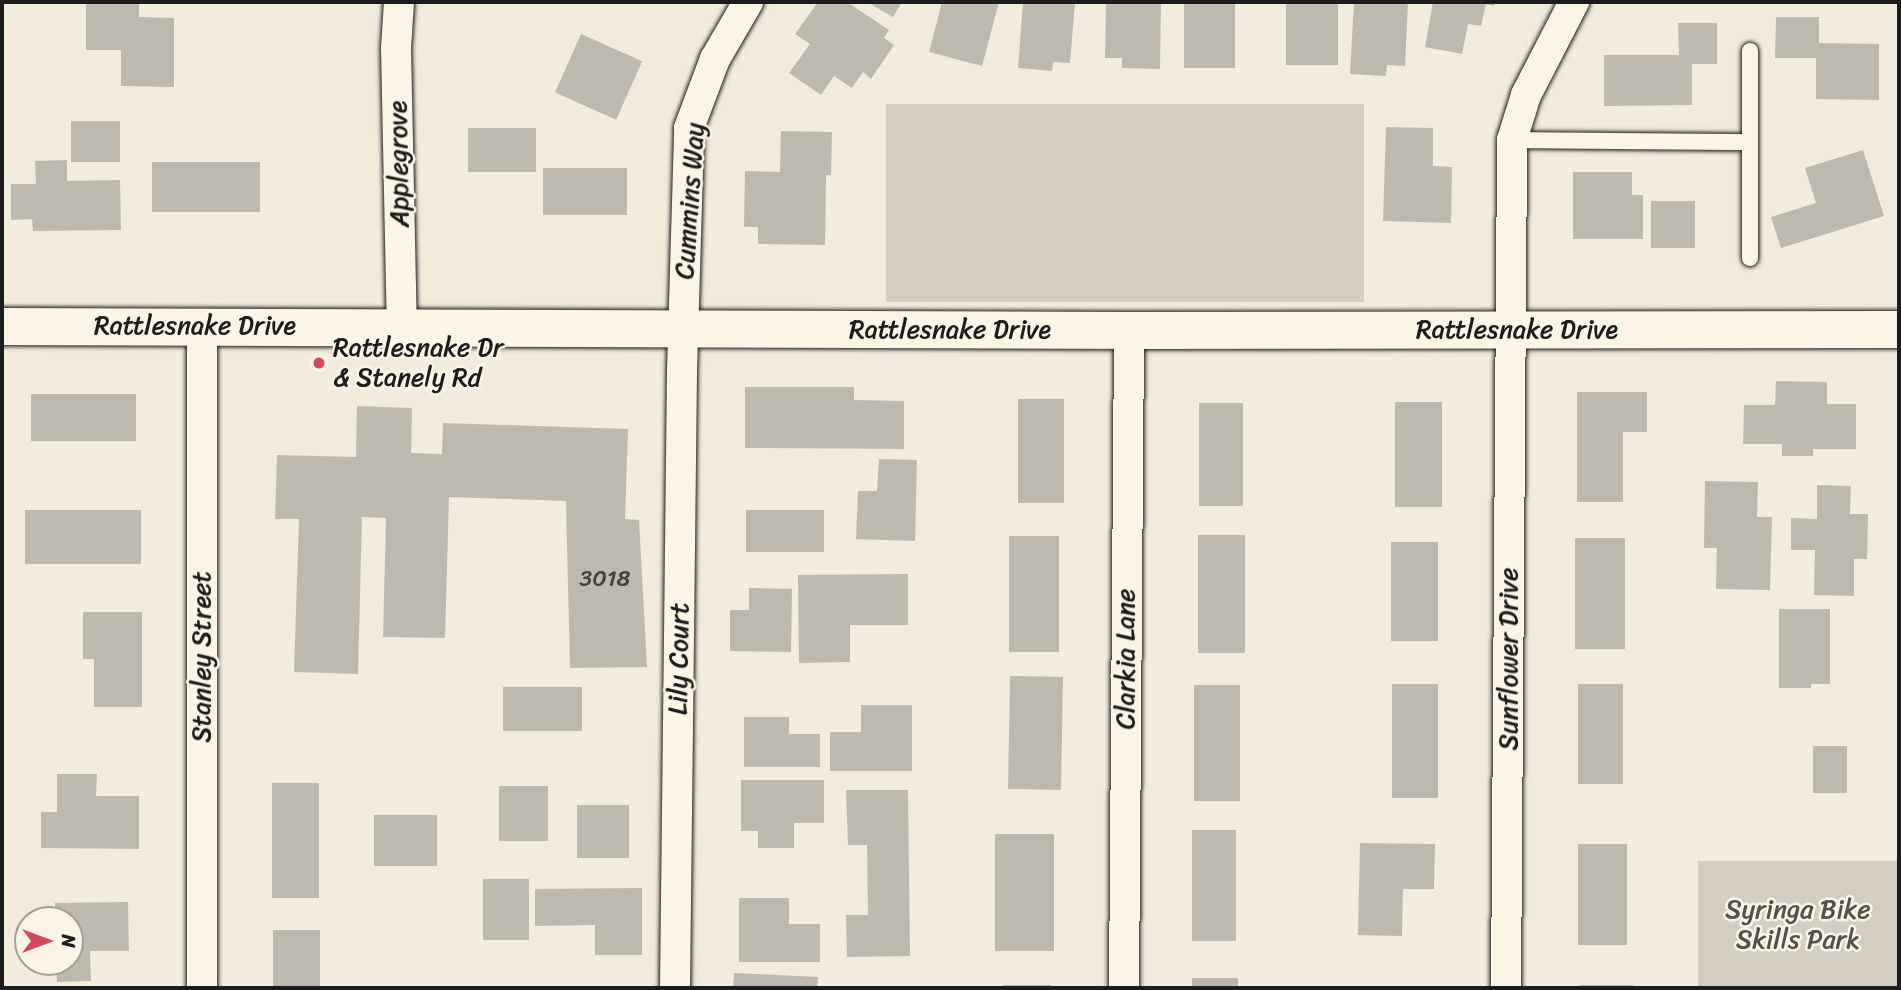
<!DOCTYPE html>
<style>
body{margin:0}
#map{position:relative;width:1901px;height:990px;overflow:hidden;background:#f3ecdd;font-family:Sriracha,sans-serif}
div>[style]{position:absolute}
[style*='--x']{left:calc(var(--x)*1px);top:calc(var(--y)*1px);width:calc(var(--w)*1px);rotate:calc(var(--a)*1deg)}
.green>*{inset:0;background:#d3cec1;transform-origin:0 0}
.building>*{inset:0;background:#beb9ae;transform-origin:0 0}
.roads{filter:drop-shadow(0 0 2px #1c1c1c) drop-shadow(0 0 2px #1c1c1c)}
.service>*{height:16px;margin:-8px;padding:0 8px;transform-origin:8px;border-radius:8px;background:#fcf5e5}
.minor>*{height:30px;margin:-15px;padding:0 15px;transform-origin:15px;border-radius:15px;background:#fcf5e5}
.tertiary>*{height:37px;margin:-18.5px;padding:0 18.5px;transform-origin:18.5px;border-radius:18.5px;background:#fcf5e5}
.dots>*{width:19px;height:19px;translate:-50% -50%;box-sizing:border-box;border:4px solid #fcf5e5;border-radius:50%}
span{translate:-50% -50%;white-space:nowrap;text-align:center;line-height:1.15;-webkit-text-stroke:5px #fcf5e5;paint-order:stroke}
.number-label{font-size:23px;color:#444340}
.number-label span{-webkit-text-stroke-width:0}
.street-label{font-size:26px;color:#1c1c1c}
.poi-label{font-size:26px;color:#1c1c1c}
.left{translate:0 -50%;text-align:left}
.park-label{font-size:26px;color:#53514e}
.frame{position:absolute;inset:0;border:4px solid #1c1c1c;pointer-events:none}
.north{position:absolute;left:14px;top:906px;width:70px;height:70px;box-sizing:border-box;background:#fcf5e5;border:2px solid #a29e95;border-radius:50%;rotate:90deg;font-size:19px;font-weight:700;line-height:28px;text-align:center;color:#1c1c1c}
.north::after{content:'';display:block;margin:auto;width:24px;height:32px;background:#d1495b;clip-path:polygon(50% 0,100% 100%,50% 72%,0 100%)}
</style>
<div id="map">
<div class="green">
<i style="left:1364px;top:104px;width:198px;height:478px;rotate:90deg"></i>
<i style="left:1899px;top:861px;width:127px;height:201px;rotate:90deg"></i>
</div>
<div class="building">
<i style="clip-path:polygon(86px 2px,139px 2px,139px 17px,174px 18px,174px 87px,121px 86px,121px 50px,86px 50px)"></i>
<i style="clip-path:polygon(818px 2px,847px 2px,889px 30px,884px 38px,894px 45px,871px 79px,863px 72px,852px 88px,834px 76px,821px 95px,789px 73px,810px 44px,795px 34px)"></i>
<i style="clip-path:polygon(867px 2px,902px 2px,893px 17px)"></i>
<i style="clip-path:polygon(942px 2px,999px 2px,982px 66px,929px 52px)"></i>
<i style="clip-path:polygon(1023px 2px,1075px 2px,1070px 63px,1053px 62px,1052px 71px,1018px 68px)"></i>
<i style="clip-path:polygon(1106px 2px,1161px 2px,1160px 69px,1122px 68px,1122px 58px,1105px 58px)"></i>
<i style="left:1184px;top:2px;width:51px;height:66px"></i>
<i style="left:1286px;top:2px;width:52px;height:63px"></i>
<i style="clip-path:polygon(1354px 2px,1408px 2px,1405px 66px,1387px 65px,1386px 76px,1350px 74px)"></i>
<i style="clip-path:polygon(1433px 2px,1495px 2px,1494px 6px,1486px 4px,1481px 26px,1468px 24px,1462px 54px,1425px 47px)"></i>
<i style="clip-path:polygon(1776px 17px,1819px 17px,1819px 43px,1879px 44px,1879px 100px,1816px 99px,1816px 58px,1775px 58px)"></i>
<i style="clip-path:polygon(1678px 23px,1717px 23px,1717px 64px,1692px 64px,1692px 105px,1604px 106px,1604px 55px,1679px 55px)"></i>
<i style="left:581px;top:34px;width:67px;height:64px;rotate:24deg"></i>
<i style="left:71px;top:121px;width:49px;height:41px"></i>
<i style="clip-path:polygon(1386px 127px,1433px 128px,1433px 166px,1452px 167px,1451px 223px,1383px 221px)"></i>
<i style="left:468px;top:128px;width:68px;height:44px"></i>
<i style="clip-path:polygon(781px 131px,832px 132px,831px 175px,826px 175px,825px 245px,758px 244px,758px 227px,744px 227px,745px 171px,780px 172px)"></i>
<i style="clip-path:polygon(1863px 150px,1884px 216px,1781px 248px,1771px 217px,1816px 203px,1805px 168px)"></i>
<i style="clip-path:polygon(67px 160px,67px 181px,120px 180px,121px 230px,33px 231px,32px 219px,11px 220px,11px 184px,36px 184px,35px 161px)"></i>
<i style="left:152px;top:162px;width:108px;height:50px"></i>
<i style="left:543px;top:168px;width:84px;height:47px"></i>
<i style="clip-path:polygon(1573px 172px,1632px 172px,1632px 195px,1643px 195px,1643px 239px,1573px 239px)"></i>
<i style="left:1651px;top:201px;width:44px;height:47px"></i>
<i style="clip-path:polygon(1776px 381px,1827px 382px,1827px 404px,1856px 404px,1856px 449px,1813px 449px,1813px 456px,1782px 456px,1782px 444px,1743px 444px,1744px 405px,1775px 405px)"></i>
<i style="clip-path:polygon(745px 387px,854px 387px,854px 400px,904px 401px,904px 449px,745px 448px)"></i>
<i style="clip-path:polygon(1577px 392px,1647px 392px,1647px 432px,1623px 432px,1623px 502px,1577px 502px)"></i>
<i style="left:31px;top:394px;width:105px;height:47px"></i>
<i style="left:1018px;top:399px;width:46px;height:104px"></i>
<i style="left:1395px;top:402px;width:47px;height:105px"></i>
<i style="left:1199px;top:403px;width:44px;height:103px"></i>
<i style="clip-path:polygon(357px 406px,412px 408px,411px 453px,442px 454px,443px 423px,628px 429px,625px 519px,639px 520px,647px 667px,570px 668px,566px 501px,449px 497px,445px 638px,383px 637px,386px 518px,362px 517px,358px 674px,294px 672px,299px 519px,275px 519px,277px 455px,356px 457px)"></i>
<i style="clip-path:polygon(879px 459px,917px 460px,915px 541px,856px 539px,858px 491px,877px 491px)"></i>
<i style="clip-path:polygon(1705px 481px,1758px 482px,1757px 517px,1772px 517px,1770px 590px,1716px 589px,1717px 548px,1704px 548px)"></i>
<i style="clip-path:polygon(1817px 485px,1851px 486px,1850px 514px,1868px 514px,1867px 559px,1854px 559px,1854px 596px,1814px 595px,1815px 550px,1791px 550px,1791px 518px,1817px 519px)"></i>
<i style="left:25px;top:510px;width:116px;height:54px"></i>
<i style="left:746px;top:510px;width:78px;height:42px"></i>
<i style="left:1198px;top:535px;width:47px;height:118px"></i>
<i style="left:1009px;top:536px;width:50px;height:116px"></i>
<i style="left:1575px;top:538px;width:50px;height:111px"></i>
<i style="left:1391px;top:542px;width:47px;height:99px"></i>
<i style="clip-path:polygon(908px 574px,908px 625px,850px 625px,850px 662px,799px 663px,798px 575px)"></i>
<i style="clip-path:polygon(749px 588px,792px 589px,791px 652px,730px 651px,730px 610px,749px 610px)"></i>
<i style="clip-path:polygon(1779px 609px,1830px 609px,1830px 684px,1811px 684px,1811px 688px,1779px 688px)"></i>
<i style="clip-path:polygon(83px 612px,142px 612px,142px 707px,94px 707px,94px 659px,83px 659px)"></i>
<i style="left:1010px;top:676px;width:53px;height:113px;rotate:1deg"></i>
<i style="left:1392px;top:684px;width:46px;height:114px"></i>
<i style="left:1578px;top:684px;width:45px;height:100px"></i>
<i style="left:1194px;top:685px;width:46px;height:116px"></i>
<i style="left:503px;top:687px;width:79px;height:44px"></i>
<i style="clip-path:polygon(861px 705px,912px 705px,912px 771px,830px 771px,830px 732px,861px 732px)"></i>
<i style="clip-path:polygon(744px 717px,789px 717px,789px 734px,820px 734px,820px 767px,744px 767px)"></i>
<i style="left:1813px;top:746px;width:34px;height:47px"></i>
<i style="clip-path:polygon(57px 774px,97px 774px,96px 796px,139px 796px,139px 849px,41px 848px,41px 812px,57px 812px)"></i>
<i style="clip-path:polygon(741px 780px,824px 780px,824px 823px,794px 823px,794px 848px,758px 848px,758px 831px,741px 831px)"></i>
<i style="left:272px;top:783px;width:47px;height:115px"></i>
<i style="left:499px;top:786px;width:49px;height:55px"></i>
<i style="clip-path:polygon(846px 790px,908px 790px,910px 956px,847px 957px,846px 915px,868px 915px,867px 845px,848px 845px)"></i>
<i style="left:577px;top:805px;width:52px;height:53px"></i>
<i style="left:374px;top:815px;width:63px;height:51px"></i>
<i style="left:1192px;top:830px;width:44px;height:111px"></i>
<i style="left:995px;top:834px;width:59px;height:117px"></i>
<i style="clip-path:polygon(1360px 843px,1435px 844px,1434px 889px,1403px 889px,1402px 936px,1358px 935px)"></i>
<i style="left:1578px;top:844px;width:49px;height:101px"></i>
<i style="left:483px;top:879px;width:46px;height:61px"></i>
<i style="clip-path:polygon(642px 888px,642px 955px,595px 955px,595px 925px,535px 926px,535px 889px)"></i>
<i style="clip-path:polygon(739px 898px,789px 898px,789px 924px,820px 924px,820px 962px,739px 962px)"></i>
<i style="clip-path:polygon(128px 902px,129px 951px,90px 951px,91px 981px,57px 982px,56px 962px,70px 962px,70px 920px,56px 920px,55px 903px)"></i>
<i style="left:273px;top:930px;width:47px;height:58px"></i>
<i style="clip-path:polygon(734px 973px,818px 977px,817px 988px,733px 988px)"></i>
<i style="left:1192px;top:978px;width:46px;height:10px"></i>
<i style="left:1003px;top:985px;width:48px;height:3px"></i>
<i style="left:1580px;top:985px;width:53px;height:3px"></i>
</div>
<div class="roads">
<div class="service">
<i style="--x:1750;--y:51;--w:91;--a:90"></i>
<i style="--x:1512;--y:140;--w:238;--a:0.5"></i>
<i style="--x:1750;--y:142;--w:116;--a:90"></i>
</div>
<div class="minor">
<i style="--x:399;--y:2;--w:46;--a:93.7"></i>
<i style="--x:396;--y:48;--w:279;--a:88.8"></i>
<i style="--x:202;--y:988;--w:662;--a:-90"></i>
<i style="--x:675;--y:988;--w:617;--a:-89.35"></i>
<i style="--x:682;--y:371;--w:243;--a:-88.3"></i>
<i style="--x:689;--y:128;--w:74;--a:-69.4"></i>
<i style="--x:715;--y:59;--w:66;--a:-59.9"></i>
<i style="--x:1124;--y:988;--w:658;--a:-89.56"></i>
<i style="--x:1506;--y:988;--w:848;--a:-89.59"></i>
<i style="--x:1512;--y:140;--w:47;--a:-72.7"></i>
<i style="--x:1526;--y:95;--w:105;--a:-62.7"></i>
</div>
<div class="tertiary">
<i style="--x:2;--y:326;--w:1127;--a:0.2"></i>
<i style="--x:1129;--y:330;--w:770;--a:-0.07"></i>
</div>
</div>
<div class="dots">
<i style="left:319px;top:363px;background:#d1495b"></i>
</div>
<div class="number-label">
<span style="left:605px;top:579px">3018</span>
</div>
<div class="street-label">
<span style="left:399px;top:164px;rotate:-91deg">Applegrove</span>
<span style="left:690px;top:201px;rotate:-86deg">Cummins Way</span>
<span style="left:195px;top:326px">Rattlesnake Drive</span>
<span style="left:950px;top:330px">Rattlesnake Drive</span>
<span style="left:1517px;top:330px">Rattlesnake Drive</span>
<span style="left:202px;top:657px;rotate:-90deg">Stanley Street</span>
<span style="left:679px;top:659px;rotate:-89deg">Lily Court</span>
<span style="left:1126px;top:659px;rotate:-90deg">Clarkia Lane</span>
<span style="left:1509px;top:659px;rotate:-90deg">Sunflower Drive</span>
</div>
<div class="poi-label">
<span class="left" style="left:333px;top:363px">Rattlesnake Dr<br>&amp; Stanely Rd</span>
</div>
<div class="park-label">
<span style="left:1798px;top:925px">Syringa Bike<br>Skills Park</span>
</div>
<div class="frame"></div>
<div class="north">N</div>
</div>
